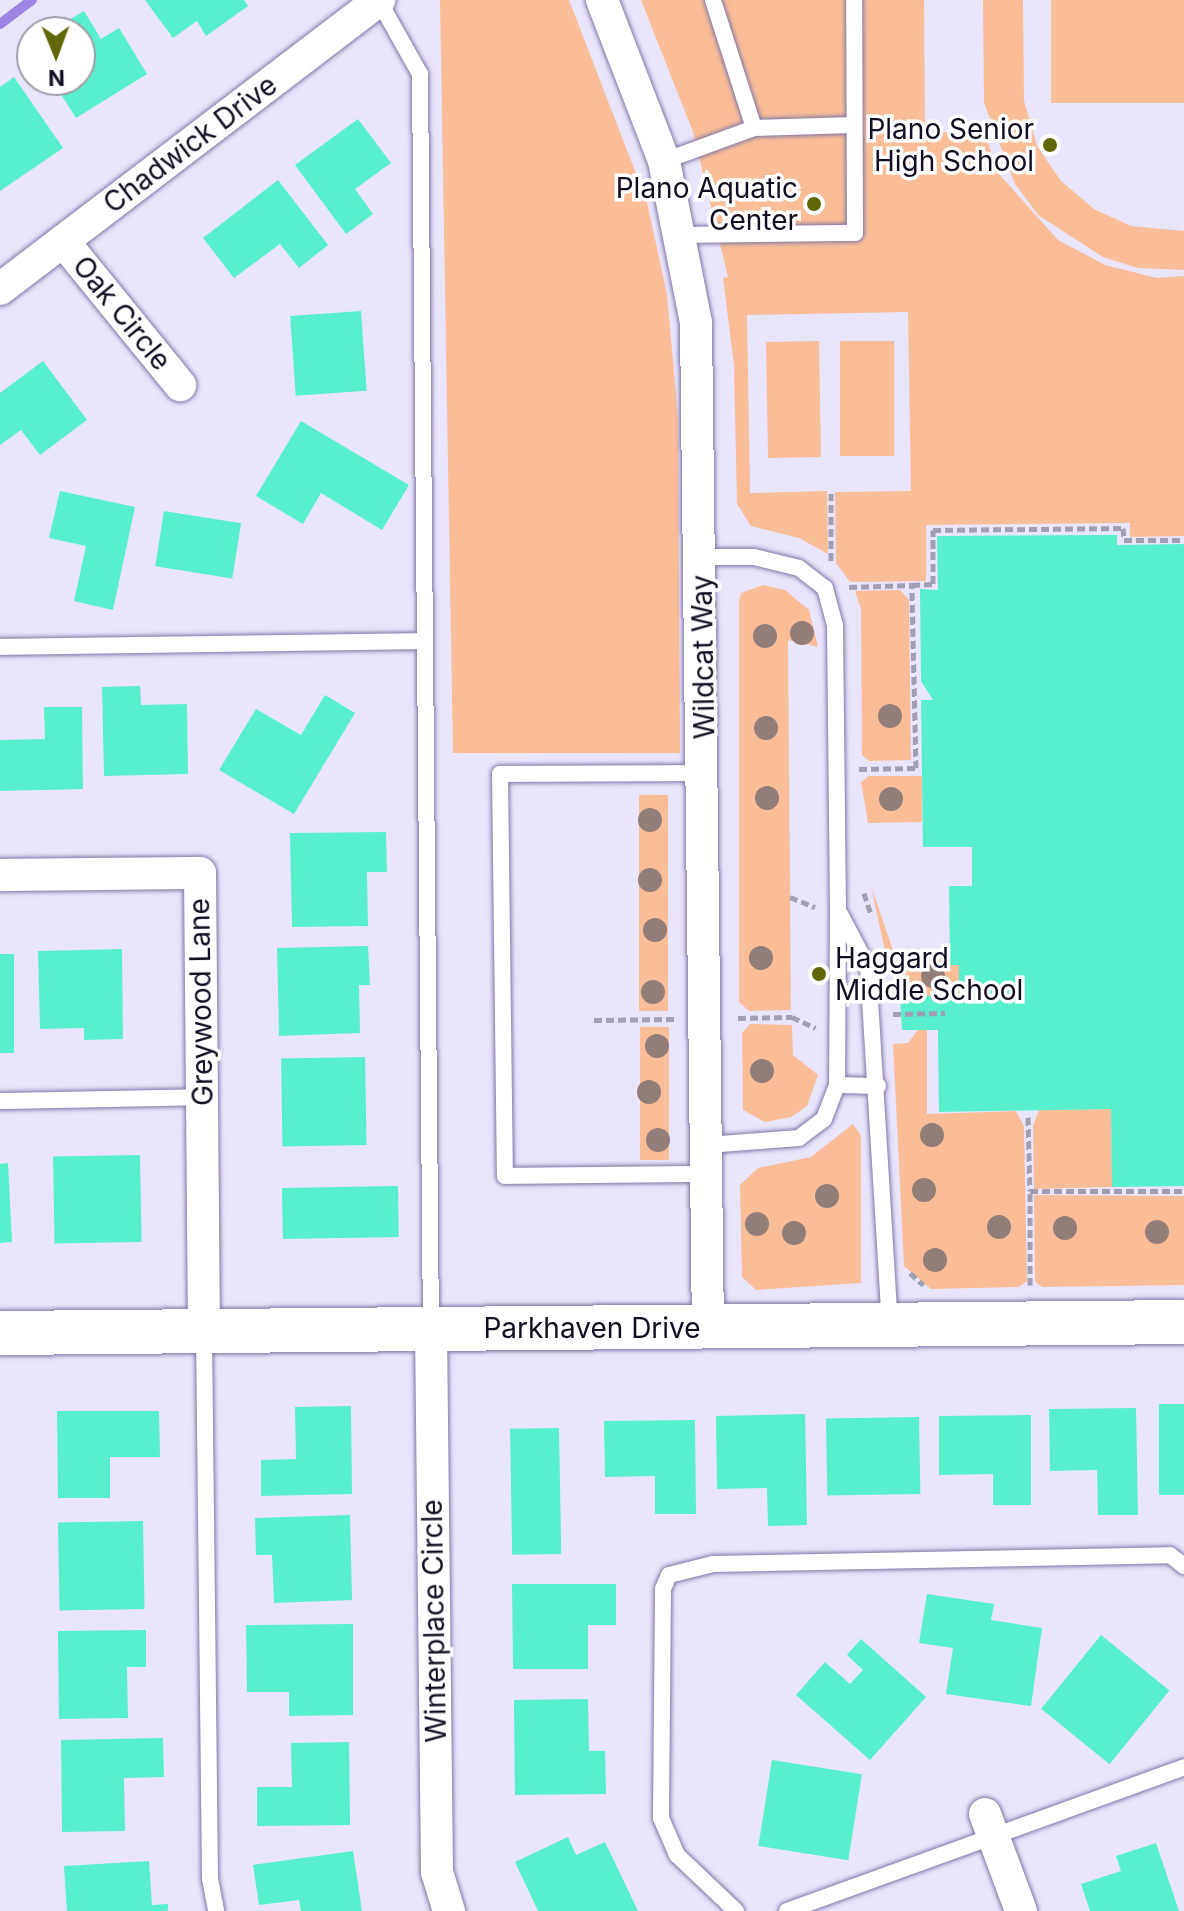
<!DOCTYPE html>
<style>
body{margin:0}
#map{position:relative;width:1184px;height:1911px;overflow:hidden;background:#e9e5fc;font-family:Inter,sans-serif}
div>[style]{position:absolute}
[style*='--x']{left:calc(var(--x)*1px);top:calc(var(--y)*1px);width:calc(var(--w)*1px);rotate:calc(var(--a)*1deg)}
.green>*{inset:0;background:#f9be97;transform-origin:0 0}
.stream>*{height:10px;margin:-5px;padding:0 5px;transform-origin:5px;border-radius:5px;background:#9d85e3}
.building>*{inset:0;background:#58efcc;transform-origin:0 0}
.path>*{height:5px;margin-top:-2.5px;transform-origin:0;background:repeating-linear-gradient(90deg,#a29eb3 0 8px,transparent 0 12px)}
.roads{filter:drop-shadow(0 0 2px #8175a8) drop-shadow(0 0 2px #8175a8)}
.lane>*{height:16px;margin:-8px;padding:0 8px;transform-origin:8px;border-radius:8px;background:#fff}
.street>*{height:32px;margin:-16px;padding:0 16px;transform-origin:16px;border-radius:16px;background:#fff}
.secondary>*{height:44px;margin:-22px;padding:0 22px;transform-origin:22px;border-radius:22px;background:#fff}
.trees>*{width:24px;height:24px;margin:-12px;border-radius:50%;background:#937d78}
.dots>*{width:22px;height:22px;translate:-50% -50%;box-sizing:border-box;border:4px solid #fff;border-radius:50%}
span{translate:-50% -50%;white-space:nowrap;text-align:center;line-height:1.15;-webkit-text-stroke:7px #fff;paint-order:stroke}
.poi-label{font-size:28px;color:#120d20}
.right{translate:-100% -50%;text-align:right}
.left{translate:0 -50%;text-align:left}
.street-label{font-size:28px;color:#120d20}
.north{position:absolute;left:16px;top:16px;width:80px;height:80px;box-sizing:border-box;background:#fff;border:2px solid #a09ea6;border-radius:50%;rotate:179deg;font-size:22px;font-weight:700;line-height:32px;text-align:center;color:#120d20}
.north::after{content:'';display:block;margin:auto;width:28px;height:36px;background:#606708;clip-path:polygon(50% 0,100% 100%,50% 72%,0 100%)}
</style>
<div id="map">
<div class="green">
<i style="clip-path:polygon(440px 0,569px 0,647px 202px,667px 294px,678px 418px,680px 753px,453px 753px)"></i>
<i style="clip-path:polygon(641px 0,924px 0,925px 132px,984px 132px,999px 174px,1058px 240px,1105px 265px,1157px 278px,1184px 276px,1184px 536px,1130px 537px,1130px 523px,926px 525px,926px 581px,850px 582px,836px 563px,835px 492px,911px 491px,908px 312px,747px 315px,750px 493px,827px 491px,828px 554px,799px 538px,751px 526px,737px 504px,734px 366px,723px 278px,728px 277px,693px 132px)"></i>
<i style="clip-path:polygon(983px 0,1023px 0,1024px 101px,1037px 146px,1061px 181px,1094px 209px,1131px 226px,1184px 231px,1184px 270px,1138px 268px,1103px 257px,1038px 215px,1015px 184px,984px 103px)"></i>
<i style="left:1051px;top:0;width:133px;height:103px"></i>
<i style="left:819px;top:341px;width:116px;height:53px;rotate:89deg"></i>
<i style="left:840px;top:341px;width:54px;height:115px"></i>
<i style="clip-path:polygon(763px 585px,785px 590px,809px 610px,818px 647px,788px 640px,791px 1010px,749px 1011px,739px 1002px,739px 601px,741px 593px)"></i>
<i style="clip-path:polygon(900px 590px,909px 600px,911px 760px,869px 761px,862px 755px,861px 609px,855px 591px)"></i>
<i style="clip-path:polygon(869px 776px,922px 776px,922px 822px,868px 823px,861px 782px)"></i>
<i style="left:639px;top:795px;width:29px;height:216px"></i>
<i style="clip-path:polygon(871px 886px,898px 965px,950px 947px,950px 965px,959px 965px,959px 995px,918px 997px,890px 974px)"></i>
<i style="clip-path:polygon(750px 1024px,792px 1025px,793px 1055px,818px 1075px,807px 1106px,791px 1117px,765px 1122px,743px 1110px,742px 1033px)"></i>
<i style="left:640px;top:1027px;width:29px;height:133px"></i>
<i style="clip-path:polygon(918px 1030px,927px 1030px,927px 1114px,1016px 1111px,1024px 1126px,1027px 1281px,1019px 1287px,931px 1289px,904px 1266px,893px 1044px,908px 1043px)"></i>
<i style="clip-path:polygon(1111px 1109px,1112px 1187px,1034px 1189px,1033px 1125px,1039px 1110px)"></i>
<i style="clip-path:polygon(853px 1124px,861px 1136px,861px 1283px,756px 1290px,742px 1277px,740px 1185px,758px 1168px,811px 1157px)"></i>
<i style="clip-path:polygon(1034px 1195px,1184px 1196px,1184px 1285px,1042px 1287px,1035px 1281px)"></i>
</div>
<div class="stream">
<i style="--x:0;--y:24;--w:40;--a:-37"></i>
</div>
<div class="building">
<i style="clip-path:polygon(145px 0,244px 0,248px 6px,206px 36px,197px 21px,173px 38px)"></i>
<i style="clip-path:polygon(84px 11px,101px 39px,119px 28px,147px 74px,76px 118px,52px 80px,80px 80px,80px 32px,49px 32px)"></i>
<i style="clip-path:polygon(14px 77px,63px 148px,0 191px,0 87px)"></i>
<i style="clip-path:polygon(358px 119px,391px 163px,355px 189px,373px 214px,346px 234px,295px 165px)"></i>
<i style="clip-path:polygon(278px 180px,328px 245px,299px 268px,280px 244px,234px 278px,203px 238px)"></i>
<i style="left:361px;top:311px;width:80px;height:71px;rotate:86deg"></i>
<i style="clip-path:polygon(43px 361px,87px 420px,40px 455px,21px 430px,0 445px,0 393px)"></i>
<i style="clip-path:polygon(301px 421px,409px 485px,382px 530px,321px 493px,303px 524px,256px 496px)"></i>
<i style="clip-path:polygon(60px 491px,135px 507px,113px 610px,74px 601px,86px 546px,49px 538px)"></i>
<i style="left:164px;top:511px;width:78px;height:56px;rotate:9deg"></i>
<i style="clip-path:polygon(1117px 535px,1117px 545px,1184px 544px,1184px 1186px,1112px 1187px,1111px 1109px,939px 1112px,938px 1030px,902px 1030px,900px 997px,959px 995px,959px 965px,950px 965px,949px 886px,972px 886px,972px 847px,923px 847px,921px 700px,933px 700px,921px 681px,920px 589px,938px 590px,937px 536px)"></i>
<i style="clip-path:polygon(140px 686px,141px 705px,187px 704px,188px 774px,104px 776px,102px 687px)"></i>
<i style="clip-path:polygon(325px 695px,355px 713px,294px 814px,219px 770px,256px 709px,301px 735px)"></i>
<i style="clip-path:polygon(44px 707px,82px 707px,83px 789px,0 791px,0 740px,45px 739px)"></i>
<i style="clip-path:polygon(386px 832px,387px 872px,367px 872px,368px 926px,292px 927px,290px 833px)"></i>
<i style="clip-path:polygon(368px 946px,370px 985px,359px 985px,360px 1033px,279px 1036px,277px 948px)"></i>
<i style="clip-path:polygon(122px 949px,123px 1039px,84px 1040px,84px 1028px,40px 1029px,38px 951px)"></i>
<i style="left:0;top:954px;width:14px;height:99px"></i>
<i style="left:365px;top:1057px;width:88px;height:84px;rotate:89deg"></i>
<i style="left:140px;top:1155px;width:87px;height:87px;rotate:89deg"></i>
<i style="clip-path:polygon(8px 1163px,12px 1242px,0 1243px,0 1164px)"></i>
<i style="left:398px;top:1186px;width:51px;height:116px;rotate:89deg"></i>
<i style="left:1159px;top:1404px;width:25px;height:91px"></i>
<i style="clip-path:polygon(351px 1406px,352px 1494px,261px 1496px,261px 1460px,296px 1459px,295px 1407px)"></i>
<i style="clip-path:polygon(1136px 1408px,1138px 1515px,1098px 1515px,1097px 1470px,1050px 1471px,1049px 1409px)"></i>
<i style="clip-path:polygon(57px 1411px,159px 1411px,160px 1457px,110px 1457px,110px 1498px,58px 1498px)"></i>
<i style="clip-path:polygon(805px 1414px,807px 1525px,768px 1526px,767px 1488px,717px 1489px,716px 1416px)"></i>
<i style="clip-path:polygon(1031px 1415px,1031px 1505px,993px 1505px,993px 1474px,939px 1475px,939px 1416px)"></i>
<i style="left:919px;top:1417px;width:77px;height:93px;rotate:89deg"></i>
<i style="clip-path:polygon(695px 1420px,696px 1514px,655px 1514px,655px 1476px,605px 1477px,604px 1421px)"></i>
<i style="left:559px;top:1428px;width:126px;height:49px;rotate:89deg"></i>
<i style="clip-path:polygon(350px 1515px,352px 1600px,274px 1603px,272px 1555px,256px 1555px,255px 1518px)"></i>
<i style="left:143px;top:1521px;width:88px;height:85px;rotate:89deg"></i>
<i style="clip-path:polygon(512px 1584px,616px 1584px,616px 1625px,588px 1625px,588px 1669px,513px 1669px)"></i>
<i style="clip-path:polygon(927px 1594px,994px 1604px,991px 1620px,1042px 1628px,1031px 1706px,946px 1694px,953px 1648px,919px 1643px)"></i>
<i style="clip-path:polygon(353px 1624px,353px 1715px,289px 1716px,289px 1692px,247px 1692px,246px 1625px)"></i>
<i style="clip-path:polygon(146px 1630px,146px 1667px,127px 1667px,128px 1718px,59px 1719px,58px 1631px)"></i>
<i style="left:1101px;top:1635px;width:88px;height:95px;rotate:39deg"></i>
<i style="clip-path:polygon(861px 1639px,926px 1697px,870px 1760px,796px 1695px,825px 1662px,850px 1684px,863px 1670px,847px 1655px)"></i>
<i style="clip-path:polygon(588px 1699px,589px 1751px,605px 1751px,606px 1794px,515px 1795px,514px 1700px)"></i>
<i style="clip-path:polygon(163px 1738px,164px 1777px,124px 1778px,125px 1831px,62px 1832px,61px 1740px)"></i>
<i style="clip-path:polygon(349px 1742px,350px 1825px,257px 1826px,257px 1787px,292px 1787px,291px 1743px)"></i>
<i style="left:772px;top:1760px;width:91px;height:87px;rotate:9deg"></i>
<i style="clip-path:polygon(568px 1837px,576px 1855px,605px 1842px,638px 1911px,538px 1911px,515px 1862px)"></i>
<i style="clip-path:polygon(1156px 1843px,1179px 1911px,1090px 1911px,1081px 1884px,1121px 1871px,1116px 1856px)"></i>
<i style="clip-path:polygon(353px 1851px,362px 1911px,301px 1911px,299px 1900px,259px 1905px,253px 1865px)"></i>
<i style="clip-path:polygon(149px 1861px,152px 1905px,168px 1904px,168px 1911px,67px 1911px,64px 1866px)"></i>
</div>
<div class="path">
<i style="--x:831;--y:493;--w:70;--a:90"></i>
<i style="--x:849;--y:587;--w:63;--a:-1.8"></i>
<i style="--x:859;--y:769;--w:57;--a:-1"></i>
<i style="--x:916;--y:768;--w:183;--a:-91.3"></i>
<i style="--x:912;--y:585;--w:21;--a:-3"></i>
<i style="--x:933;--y:584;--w:54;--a:-90"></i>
<i style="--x:933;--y:530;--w:190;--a:-0.6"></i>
<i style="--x:1123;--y:528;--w:12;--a:85"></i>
<i style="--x:1124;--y:540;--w:60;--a:0"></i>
<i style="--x:864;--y:893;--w:23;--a:72"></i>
<i style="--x:790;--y:897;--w:27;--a:22"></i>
<i style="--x:893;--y:1014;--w:52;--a:-1.1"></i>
<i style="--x:738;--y:1018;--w:54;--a:-1.1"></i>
<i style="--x:792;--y:1017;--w:26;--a:25"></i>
<i style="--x:594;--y:1020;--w:81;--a:-0.7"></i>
<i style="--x:1028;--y:1117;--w:74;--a:88.5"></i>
<i style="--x:910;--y:1273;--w:18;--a:41"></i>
<i style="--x:1030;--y:1285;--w:94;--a:-90"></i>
<i style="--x:1030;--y:1191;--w:154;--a:0"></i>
</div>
<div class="roads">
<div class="lane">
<i style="--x:379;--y:1;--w:84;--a:60.7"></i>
<i style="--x:420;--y:74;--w:1253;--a:89.5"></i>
<i style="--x:754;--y:128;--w:99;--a:-1.7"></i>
<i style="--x:664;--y:161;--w:96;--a:-20.1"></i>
<i style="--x:754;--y:128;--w:134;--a:-107.8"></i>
<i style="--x:684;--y:235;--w:171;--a:-0.7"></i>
<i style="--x:855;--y:233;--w:233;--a:-90.2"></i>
<i style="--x:702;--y:557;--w:52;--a:0"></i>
<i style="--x:754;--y:557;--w:46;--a:13.7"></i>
<i style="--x:799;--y:568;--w:33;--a:38"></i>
<i style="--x:825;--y:588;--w:38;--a:75"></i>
<i style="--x:835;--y:625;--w:285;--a:89.4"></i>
<i style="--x:838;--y:910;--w:175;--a:90.3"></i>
<i style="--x:837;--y:1085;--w:36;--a:111"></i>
<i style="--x:824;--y:1119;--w:31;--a:143"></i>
<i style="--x:799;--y:1138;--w:92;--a:175.6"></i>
<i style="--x:0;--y:647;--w:423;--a:-0.8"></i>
<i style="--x:704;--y:773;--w:204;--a:179.7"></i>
<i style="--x:500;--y:774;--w:402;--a:89.3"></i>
<i style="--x:505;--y:1176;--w:201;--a:-0.6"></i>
<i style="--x:839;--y:912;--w:62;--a:62.2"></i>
<i style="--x:868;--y:967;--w:359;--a:86.5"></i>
<i style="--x:837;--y:1085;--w:41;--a:1.4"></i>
<i style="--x:0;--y:1101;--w:203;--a:-1.1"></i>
<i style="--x:204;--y:1333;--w:546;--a:89.37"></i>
<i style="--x:210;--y:1879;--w:33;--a:79"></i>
<i style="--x:736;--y:1911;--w:81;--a:-136.5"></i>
<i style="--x:677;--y:1855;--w:40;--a:-113.4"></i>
<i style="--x:661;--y:1818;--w:229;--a:-89.5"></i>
<i style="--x:663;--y:1589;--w:15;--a:-67"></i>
<i style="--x:669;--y:1575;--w:45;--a:-14"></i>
<i style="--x:713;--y:1564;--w:457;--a:-1.1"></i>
<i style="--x:1170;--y:1555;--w:18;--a:38"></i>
<i style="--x:787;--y:1911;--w:422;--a:-19.9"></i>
</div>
<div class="street">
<i style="--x:602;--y:0;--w:173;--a:68.9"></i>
<i style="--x:664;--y:161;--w:164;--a:78.8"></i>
<i style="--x:696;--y:322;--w:1006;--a:89.32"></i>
<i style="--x:63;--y:241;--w:186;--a:50.9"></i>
<i style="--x:0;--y:289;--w:477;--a:-37.3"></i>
<i style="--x:0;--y:875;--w:200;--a:-0.6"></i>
<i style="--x:200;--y:873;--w:456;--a:89.5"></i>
<i style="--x:431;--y:1328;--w:544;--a:89.37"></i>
<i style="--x:437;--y:1872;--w:41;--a:72.9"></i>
<i style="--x:985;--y:1814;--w:103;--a:69.6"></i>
</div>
<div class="secondary">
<i style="--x:0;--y:1333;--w:1184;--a:-0.53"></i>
</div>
</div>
<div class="trees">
<i style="left:802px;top:633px"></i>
<i style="left:765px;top:636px"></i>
<i style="left:890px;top:716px"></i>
<i style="left:766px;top:728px"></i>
<i style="left:767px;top:798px"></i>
<i style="left:891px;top:799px"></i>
<i style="left:650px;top:820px"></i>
<i style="left:650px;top:880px"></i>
<i style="left:655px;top:930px"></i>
<i style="left:761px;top:958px"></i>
<i style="left:933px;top:976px"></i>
<i style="left:653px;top:992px"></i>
<i style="left:657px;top:1046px"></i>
<i style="left:762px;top:1071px"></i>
<i style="left:649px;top:1092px"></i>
<i style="left:932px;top:1135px"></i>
<i style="left:658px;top:1140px"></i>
<i style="left:924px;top:1190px"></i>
<i style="left:827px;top:1196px"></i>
<i style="left:757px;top:1224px"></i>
<i style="left:999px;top:1227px"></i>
<i style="left:1065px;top:1228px"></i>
<i style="left:1157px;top:1232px"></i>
<i style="left:794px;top:1233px"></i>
<i style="left:935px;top:1260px"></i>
</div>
<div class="dots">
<i style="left:1050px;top:145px;background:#606708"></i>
<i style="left:814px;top:204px;background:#606708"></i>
<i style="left:819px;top:974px;background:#606708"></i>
</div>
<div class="poi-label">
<span class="right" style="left:1034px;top:145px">Plano Senior<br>High School</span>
<span class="right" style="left:798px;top:204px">Plano Aquatic<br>Center</span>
<span class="left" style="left:835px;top:974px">Haggard<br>Middle School</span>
</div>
<div class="street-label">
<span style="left:190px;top:144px;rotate:-37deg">Chadwick Drive</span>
<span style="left:122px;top:313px;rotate:51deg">Oak Circle</span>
<span style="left:703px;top:657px;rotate:-91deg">Wildcat Way</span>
<span style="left:201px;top:1002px;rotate:-91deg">Greywood Lane</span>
<span style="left:592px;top:1328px">Parkhaven Drive</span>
<span style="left:434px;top:1621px;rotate:-91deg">Winterplace Circle</span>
</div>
<div class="north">N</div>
</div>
